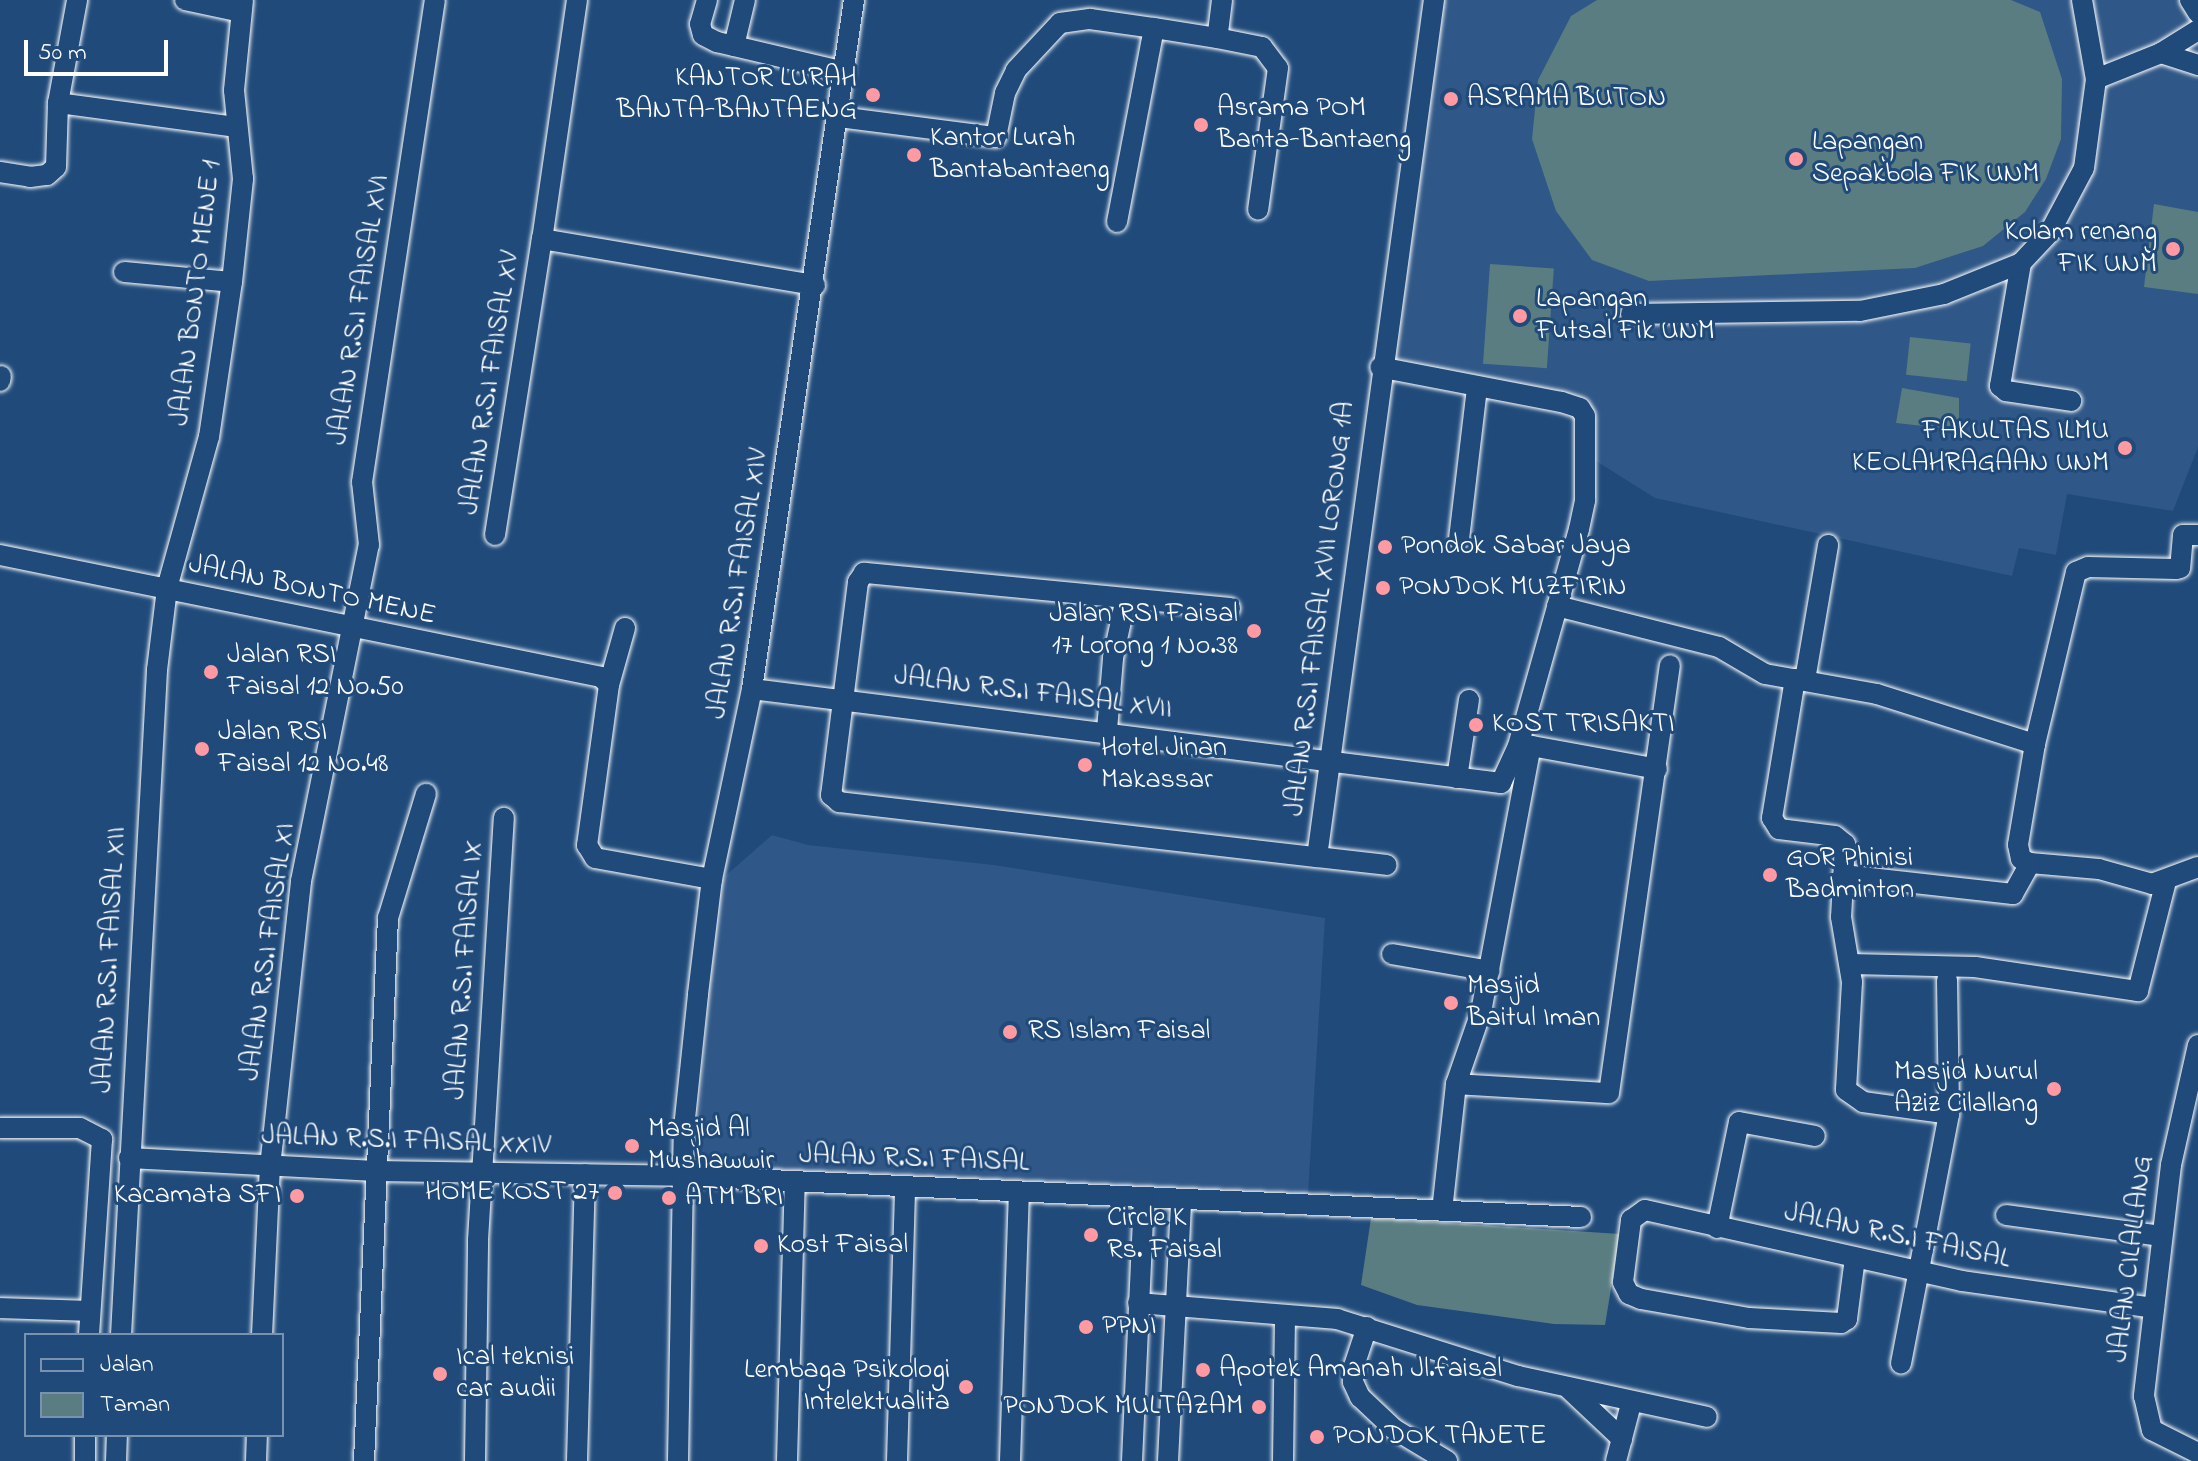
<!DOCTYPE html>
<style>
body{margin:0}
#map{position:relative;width:2198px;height:1461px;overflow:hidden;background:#1f4a7a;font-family:"Indie Flower",sans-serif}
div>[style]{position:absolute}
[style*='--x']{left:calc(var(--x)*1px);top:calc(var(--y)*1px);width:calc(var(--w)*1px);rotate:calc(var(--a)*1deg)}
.built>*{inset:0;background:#2f5787}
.green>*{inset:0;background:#5a7d82;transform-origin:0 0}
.roads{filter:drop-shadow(0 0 2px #fff) drop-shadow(0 0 2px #fff)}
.minor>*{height:20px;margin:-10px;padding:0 10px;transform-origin:10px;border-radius:10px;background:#1f4a7a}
.dots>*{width:22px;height:22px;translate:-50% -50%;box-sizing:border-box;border:4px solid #1f4a7a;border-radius:50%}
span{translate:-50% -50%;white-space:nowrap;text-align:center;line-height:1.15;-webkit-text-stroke:6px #1f4a7a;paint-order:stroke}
.poi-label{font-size:28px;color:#fff}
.right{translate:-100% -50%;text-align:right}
.left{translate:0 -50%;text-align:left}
.street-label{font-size:28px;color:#fff}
.legend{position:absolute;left:24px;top:1333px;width:260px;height:104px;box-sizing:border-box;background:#1f4a7a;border:2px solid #7992af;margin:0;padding:10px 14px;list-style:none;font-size:24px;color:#fff}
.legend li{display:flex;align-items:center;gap:16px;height:40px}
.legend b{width:40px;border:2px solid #7992af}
.scale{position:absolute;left:24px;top:40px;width:144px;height:36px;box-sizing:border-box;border:4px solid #fff;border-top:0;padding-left:10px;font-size:24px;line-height:28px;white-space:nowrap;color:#fff;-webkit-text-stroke:6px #1f4a7a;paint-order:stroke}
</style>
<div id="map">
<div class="built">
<i style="clip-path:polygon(1436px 0,2185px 0,2198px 22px,2198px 447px,2173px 511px,2067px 494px,2056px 555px,2019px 548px,2012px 576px,1655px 498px,1585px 454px,1586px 411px,1388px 361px)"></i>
<i style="clip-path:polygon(772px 835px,808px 845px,994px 865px,1325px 918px,1308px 1194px,696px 1165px,716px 884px)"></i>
</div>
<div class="green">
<i style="clip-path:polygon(1597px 0,2011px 0,2040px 12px,2062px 79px,2061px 139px,2046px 179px,2025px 212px,1983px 246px,1915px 268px,1649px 281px,1592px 260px,1556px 211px,1532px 139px,1538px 80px,1571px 16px)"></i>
<i style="clip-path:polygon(2154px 204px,2198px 212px,2198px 294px,2144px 287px)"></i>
<i style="left:1490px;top:264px;width:64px;height:100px;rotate:4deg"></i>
<i style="left:1910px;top:337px;width:61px;height:38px;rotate:6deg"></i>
<i style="clip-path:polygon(1902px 388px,1959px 398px,1959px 430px,1896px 423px)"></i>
<i style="clip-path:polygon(1371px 1218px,1620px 1234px,1605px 1325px,1554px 1324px,1417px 1305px,1361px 1285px)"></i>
</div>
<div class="roads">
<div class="minor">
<i style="--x:185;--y:0;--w:57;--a:12.1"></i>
<i style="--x:577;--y:0;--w:242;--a:98.3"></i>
<i style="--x:542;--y:239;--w:277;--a:9.6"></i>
<i style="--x:707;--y:0;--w:25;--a:106"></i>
<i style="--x:700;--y:24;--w:11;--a:75"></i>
<i style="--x:703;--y:35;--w:16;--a:27"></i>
<i style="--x:717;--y:42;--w:131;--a:13.2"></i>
<i style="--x:1222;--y:0;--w:38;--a:97"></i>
<i style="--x:1217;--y:38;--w:46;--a:11.3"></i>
<i style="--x:1262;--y:47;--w:26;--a:53"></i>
<i style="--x:1278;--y:68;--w:143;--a:98"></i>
<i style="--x:2082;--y:0;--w:80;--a:80"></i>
<i style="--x:2190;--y:0;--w:15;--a:58"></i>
<i style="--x:734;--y:46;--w:47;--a:-76.6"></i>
<i style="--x:2161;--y:53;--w:39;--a:18"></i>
<i style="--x:58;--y:103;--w:180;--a:7.7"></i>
<i style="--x:839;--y:117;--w:158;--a:7.3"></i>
<i style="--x:996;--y:137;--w:45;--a:-78.4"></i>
<i style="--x:1005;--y:93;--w:25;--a:-64"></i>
<i style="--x:1016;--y:70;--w:64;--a:-46.9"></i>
<i style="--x:1060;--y:23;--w:30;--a:-8"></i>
<i style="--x:1090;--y:19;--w:65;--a:8"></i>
<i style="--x:0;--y:172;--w:30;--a:9"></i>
<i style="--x:30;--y:177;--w:17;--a:-7"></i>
<i style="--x:47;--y:175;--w:12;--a:-42"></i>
<i style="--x:56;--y:167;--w:64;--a:-88.2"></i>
<i style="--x:58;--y:103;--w:105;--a:-79.5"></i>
<i style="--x:1117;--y:222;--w:197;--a:-79.2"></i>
<i style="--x:1154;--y:28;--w:64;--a:9"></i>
<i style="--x:2021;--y:263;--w:125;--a:99.7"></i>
<i style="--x:2000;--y:386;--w:8;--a:40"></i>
<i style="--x:2006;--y:391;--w:66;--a:8.7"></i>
<i style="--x:124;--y:272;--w:108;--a:5.3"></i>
<i style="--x:1631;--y:314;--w:229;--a:-0.8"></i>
<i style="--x:1860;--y:311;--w:86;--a:-11.4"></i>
<i style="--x:1944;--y:294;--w:83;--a:-21.9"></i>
<i style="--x:2021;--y:263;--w:42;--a:-46.9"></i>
<i style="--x:2050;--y:232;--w:72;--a:-62"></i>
<i style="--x:2084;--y:168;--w:90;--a:-82.3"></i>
<i style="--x:2096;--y:79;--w:70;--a:-21.8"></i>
<i style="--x:2161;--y:53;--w:44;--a:-31.9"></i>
<i style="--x:0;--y:381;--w:5;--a:-79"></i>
<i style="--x:495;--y:535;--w:300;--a:-81"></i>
<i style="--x:2198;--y:535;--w:15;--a:180"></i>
<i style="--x:2183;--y:535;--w:33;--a:95"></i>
<i style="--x:2180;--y:568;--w:4;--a:166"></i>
<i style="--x:2176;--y:569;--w:88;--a:-178.7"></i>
<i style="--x:2088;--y:567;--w:13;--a:157"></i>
<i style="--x:2076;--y:572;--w:177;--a:103.4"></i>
<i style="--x:2035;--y:744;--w:102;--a:99.6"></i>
<i style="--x:2018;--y:845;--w:14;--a:78"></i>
<i style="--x:2021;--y:859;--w:10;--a:24"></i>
<i style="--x:2030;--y:863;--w:69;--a:5"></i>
<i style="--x:2099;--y:869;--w:55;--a:15.8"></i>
<i style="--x:2152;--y:884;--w:49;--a:-20.3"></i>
<i style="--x:1459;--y:539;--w:153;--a:-83.2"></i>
<i style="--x:0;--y:555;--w:613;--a:11.47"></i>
<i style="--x:601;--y:677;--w:11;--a:45"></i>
<i style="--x:1557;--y:606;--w:167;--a:14.2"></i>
<i style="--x:1719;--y:647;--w:53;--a:30.4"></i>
<i style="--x:1765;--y:674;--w:114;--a:10.1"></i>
<i style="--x:1877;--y:694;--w:166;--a:17.6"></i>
<i style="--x:1230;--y:608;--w:368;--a:-174.5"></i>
<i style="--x:864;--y:573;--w:11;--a:124"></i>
<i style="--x:858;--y:582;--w:215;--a:97.2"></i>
<i style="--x:831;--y:795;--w:11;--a:41"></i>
<i style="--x:839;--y:802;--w:481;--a:6.6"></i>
<i style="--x:1317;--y:857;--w:865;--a:-82.23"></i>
<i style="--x:625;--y:628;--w:59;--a:105.7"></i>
<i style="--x:609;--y:685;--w:162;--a:97.8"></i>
<i style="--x:587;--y:845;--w:15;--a:58"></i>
<i style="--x:595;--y:858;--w:119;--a:10.2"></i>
<i style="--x:1795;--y:679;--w:141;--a:99.4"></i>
<i style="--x:1772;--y:818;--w:13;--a:58"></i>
<i style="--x:1779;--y:829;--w:56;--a:7.1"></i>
<i style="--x:1835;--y:836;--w:13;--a:39"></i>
<i style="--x:1845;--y:844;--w:73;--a:93.1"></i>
<i style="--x:1841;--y:917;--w:66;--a:80.4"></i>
<i style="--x:1852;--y:982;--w:108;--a:93.2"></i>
<i style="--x:1846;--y:1090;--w:21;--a:35"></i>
<i style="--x:1863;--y:1102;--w:87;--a:7.9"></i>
<i style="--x:1949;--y:1114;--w:254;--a:100.9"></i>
<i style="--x:1805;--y:680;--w:137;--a:-80.3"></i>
<i style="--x:752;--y:689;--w:755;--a:7.15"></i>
<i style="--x:1501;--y:783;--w:41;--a:-65.3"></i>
<i style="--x:1518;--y:746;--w:225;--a:-74.3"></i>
<i style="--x:1579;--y:529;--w:30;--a:-78"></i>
<i style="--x:1585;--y:500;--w:84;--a:-90"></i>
<i style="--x:1585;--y:416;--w:9;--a:-122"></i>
<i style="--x:1580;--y:408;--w:20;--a:-162"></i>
<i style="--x:1561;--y:402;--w:184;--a:-169.1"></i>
<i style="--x:1107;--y:730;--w:72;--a:-85.2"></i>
<i style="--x:1113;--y:658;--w:61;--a:-77.8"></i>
<i style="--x:1457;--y:778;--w:79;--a:-81.3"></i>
<i style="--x:1317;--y:857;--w:70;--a:6.5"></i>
<i style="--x:1843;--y:875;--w:171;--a:6.4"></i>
<i style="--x:2013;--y:894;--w:35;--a:-61"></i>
<i style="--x:1392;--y:954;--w:99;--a:9.8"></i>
<i style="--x:1851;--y:964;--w:124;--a:1.4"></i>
<i style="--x:1975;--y:967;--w:165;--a:8.4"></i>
<i style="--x:2138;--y:991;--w:114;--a:-75.7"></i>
<i style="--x:1947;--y:980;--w:134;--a:89.1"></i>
<i style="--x:2198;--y:1045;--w:123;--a:102.7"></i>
<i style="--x:2171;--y:1165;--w:233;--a:96.7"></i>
<i style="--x:2144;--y:1396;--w:35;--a:77"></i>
<i style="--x:2152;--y:1430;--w:51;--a:26.6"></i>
<i style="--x:1456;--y:1084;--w:153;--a:3.4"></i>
<i style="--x:1609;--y:1093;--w:432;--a:-81.9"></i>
<i style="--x:0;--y:1128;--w:80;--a:0"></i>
<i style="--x:80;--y:1128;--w:25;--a:27"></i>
<i style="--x:102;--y:1139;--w:196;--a:93.8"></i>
<i style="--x:129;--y:1158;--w:247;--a:3"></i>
<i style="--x:376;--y:1171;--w:306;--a:0.9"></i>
<i style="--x:682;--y:1176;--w:900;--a:2.61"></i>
<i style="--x:1442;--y:1211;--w:128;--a:-83.7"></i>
<i style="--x:1456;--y:1084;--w:76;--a:-70.9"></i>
<i style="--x:1481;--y:1012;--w:271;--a:-79.4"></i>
<i style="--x:1531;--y:746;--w:128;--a:10.3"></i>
<i style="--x:2006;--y:1215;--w:156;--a:7.7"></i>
<i style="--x:1717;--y:1228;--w:108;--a:-78.3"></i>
<i style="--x:1739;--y:1122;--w:77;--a:10.4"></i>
<i style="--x:1855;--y:1258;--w:62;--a:97.5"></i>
<i style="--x:1847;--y:1319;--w:7;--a:146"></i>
<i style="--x:1841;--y:1323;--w:92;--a:-176.9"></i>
<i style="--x:1749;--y:1318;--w:110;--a:-170"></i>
<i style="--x:1641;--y:1299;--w:13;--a:-157"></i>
<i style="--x:1629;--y:1294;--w:13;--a:-117"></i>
<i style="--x:1623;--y:1282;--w:63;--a:-82.6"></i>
<i style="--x:1631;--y:1220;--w:17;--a:-36"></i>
<i style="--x:1645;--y:1210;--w:325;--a:12.6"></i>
<i style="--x:1962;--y:1281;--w:194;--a:8"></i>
<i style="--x:1138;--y:1303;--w:200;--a:4.6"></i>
<i style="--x:1337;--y:1319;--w:190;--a:17.5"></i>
<i style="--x:1518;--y:1376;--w:193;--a:12.2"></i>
<i style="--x:0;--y:1308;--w:89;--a:1.9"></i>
<i style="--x:1367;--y:1327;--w:41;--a:108.4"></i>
<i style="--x:1354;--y:1366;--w:16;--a:94"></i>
<i style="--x:1353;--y:1382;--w:17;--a:65"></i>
<i style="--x:1360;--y:1397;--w:47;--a:43.3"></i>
<i style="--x:1394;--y:1429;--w:62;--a:31.1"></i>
<i style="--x:121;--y:1335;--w:666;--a:-86.9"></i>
<i style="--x:157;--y:670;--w:83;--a:-83"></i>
<i style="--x:167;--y:588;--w:157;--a:-74.5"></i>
<i style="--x:209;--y:437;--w:157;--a:-81.6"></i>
<i style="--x:232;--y:282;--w:104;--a:-83.9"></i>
<i style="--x:243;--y:179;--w:89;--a:-95.8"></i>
<i style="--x:234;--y:90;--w:90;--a:-84.3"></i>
<i style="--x:262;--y:1335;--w:168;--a:-87.3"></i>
<i style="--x:270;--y:1167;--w:288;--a:-83.8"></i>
<i style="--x:301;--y:881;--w:343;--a:-78.6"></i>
<i style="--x:369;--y:545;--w:63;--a:-96.3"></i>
<i style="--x:362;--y:482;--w:487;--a:-81.4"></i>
<i style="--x:1569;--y:1389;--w:73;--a:43.3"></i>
<i style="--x:85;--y:1461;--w:26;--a:-90"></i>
<i style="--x:116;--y:1461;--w:26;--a:-88"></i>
<i style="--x:256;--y:1461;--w:26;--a:-88"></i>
<i style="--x:364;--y:1461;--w:544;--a:-87.47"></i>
<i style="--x:388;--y:918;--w:130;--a:-73"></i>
<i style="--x:475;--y:1461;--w:221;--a:-89.2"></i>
<i style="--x:478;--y:1240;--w:423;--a:-86.5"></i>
<i style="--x:577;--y:1461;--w:287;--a:-88.4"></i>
<i style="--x:678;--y:1461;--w:333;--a:-89"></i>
<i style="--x:684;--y:1128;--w:135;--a:-84"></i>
<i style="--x:698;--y:994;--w:116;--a:-83.1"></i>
<i style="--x:712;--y:879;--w:194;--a:-78.1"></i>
<i style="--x:752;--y:689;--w:697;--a:-81.58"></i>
<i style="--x:787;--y:1461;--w:278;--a:-88.4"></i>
<i style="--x:897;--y:1461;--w:273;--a:-88.3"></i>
<i style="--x:1010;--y:1461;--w:268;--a:-88.1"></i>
<i style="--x:1132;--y:1461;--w:263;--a:-87.4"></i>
<i style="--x:1168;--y:1461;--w:260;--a:-87.1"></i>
<i style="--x:1283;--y:1461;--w:146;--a:-89.2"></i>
<i style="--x:1616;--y:1461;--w:59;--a:-75.3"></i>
</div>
</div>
<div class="dots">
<i style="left:873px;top:95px;background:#ff9aa2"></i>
<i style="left:1451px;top:99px;background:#ff9aa2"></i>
<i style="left:1201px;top:125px;background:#ff9aa2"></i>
<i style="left:914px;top:155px;background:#ff9aa2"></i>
<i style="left:1796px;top:159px;background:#ff9aa2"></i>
<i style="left:2173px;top:249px;background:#ff9aa2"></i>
<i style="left:1520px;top:316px;background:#ff9aa2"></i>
<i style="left:2125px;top:448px;background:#ff9aa2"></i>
<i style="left:1385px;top:547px;background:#ff9aa2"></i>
<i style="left:1383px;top:588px;background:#ff9aa2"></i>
<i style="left:1254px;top:631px;background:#ff9aa2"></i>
<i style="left:211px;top:672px;background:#ff9aa2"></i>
<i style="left:1476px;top:725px;background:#ff9aa2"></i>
<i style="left:202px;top:749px;background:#ff9aa2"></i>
<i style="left:1085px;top:765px;background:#ff9aa2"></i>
<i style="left:1770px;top:875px;background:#ff9aa2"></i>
<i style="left:1451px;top:1003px;background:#ff9aa2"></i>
<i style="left:1010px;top:1032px;background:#ff9aa2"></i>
<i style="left:2054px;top:1089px;background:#ff9aa2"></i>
<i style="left:632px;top:1146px;background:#ff9aa2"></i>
<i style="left:615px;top:1193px;background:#ff9aa2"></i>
<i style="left:297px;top:1196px;background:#ff9aa2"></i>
<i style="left:669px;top:1198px;background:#ff9aa2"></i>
<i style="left:1091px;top:1235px;background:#ff9aa2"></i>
<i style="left:761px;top:1246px;background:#ff9aa2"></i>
<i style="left:1086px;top:1327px;background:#ff9aa2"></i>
<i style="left:1203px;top:1370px;background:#ff9aa2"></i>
<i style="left:440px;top:1374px;background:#ff9aa2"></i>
<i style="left:966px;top:1387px;background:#ff9aa2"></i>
<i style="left:1259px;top:1407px;background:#ff9aa2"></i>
<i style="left:1317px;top:1437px;background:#ff9aa2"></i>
</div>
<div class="poi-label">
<span class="right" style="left:857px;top:95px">KANTOR LURAH<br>BANTA-BANTAENG</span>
<span class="left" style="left:1467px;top:99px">ASRAMA BUTON</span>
<span class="left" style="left:1217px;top:125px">Asrama POM<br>Banta-Bantaeng</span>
<span class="left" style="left:930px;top:155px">Kantor Lurah<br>Bantabantaeng</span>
<span class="left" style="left:1812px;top:159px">Lapangan<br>Sepakbola FIK UNM</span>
<span class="right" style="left:2157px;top:249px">Kolam renang<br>FIK UNM</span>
<span class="left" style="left:1536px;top:316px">Lapangan<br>Futsal Fik UNM</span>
<span class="right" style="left:2109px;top:448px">FAKULTAS ILMU<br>KEOLAHRAGAAN UNM</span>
<span class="left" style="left:1401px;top:547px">Pondok Sabar Jaya</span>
<span class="left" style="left:1399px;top:588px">PONDOK MUZFIRIN</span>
<span class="right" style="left:1238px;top:631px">Jalan RSI Faisal<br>17 Lorong 1 No.38</span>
<span class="left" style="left:227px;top:672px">Jalan RSI<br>Faisal 12 No.50</span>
<span class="left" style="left:1492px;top:725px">KOST TRISAKTI</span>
<span class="left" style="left:218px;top:749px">Jalan RSI<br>Faisal 12 No.48</span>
<span class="left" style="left:1101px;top:765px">Hotel Jinan<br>Makassar</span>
<span class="left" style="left:1786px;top:875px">GOR Phinisi<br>Badminton</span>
<span class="left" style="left:1467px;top:1003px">Masjid<br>Baitul Iman</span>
<span class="left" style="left:1028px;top:1032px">RS Islam Faisal</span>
<span class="right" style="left:2038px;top:1089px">Masjid Nurul<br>Aziz Cilallang</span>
<span class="left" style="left:648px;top:1146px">Masjid Al<br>Mushawwir</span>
<span class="right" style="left:599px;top:1193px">HOME KOST 27</span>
<span class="right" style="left:281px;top:1196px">Kacamata SFI</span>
<span class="left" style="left:685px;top:1198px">ATM BRI</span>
<span class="left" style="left:1107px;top:1235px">Circle K<br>Rs. Faisal</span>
<span class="left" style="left:777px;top:1246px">Kost Faisal</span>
<span class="left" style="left:1102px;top:1327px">PPNI</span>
<span class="left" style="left:456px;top:1374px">Ical teknisi<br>car audii</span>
<span class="left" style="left:1219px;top:1370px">Apotek Amanah Jl.faisal</span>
<span class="right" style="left:950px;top:1387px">Lembaga Psikologi<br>Intelektualita</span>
<span class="right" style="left:1243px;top:1407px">PONDOK MULTAZAM</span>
<span class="left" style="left:1333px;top:1437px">PONDOK TANETE</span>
</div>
<div class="street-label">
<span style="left:197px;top:293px;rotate:-83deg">JALAN BONTO MENE 1</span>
<span style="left:360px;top:310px;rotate:-81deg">JALAN R.S.I FAISAL XVI</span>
<span style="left:491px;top:383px;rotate:-81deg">JALAN R.S.I FAISAL XV</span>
<span style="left:739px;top:584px;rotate:-81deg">JALAN R.S.I FAISAL XIV</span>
<span style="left:312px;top:591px;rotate:12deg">JALAN BONTO MENE</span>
<span style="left:1321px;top:609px;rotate:-83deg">JALAN R.S.I FAISAL XVII LORONG 1A</span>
<span style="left:1033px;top:694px;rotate:7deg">JALAN R.S.I FAISAL XVII</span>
<span style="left:269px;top:952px;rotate:-82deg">JALAN R.S.I FAISAL XI</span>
<span style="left:111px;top:960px;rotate:-87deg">JALAN R.S.I FAISAL XII</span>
<span style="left:466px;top:970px;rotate:-86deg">JALAN R.S.I FAISAL IX</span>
<span style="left:406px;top:1142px;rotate:2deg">JALAN R.S.I FAISAL XXIV</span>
<span style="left:914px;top:1160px;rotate:2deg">JALAN R.S.I FAISAL</span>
<span style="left:1897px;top:1237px;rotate:12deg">JALAN R.S.I FAISAL</span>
<span style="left:2132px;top:1259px;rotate:-83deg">JALAN CILALLANG</span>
</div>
<ul class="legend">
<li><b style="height:10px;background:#1f4a7a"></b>Jalan</li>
<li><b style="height:22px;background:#5a7d82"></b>Taman</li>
</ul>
<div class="scale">50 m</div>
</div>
